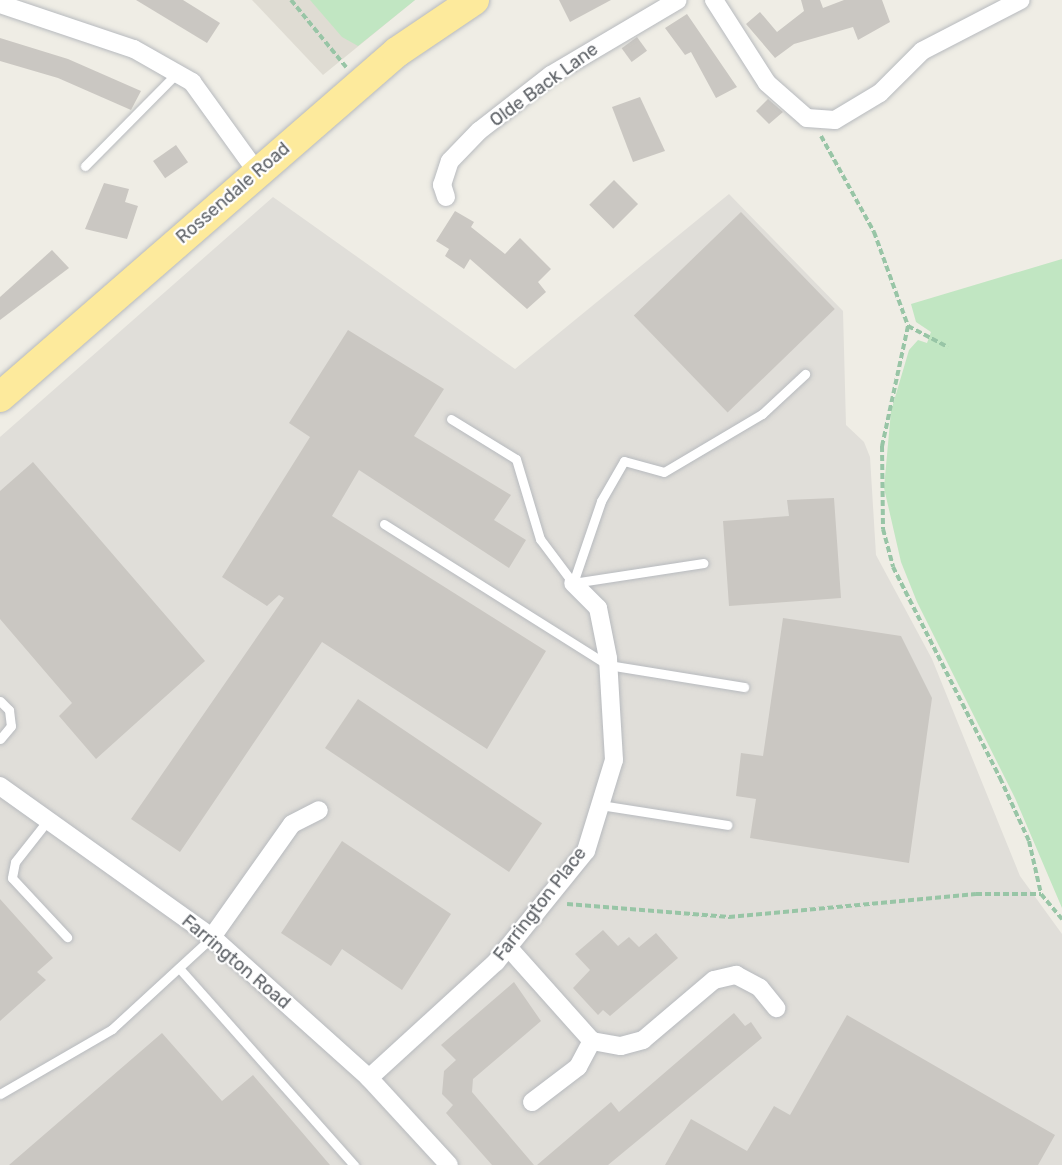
<!DOCTYPE html>
<style>
body{margin:0}
#map{position:relative;width:1062px;height:1165px;overflow:hidden;background:#efede5;font-family:Rubik,sans-serif}
div>[style]{position:absolute}
[style*='--x']{left:calc(var(--x)*1px);top:calc(var(--y)*1px);width:calc(var(--w)*1px);rotate:calc(var(--a)*1deg)}
.industrial>*{inset:0;background:#e0ded9}
.education>*{inset:0;background:#dfdcd3}
.green>*{inset:0;background:#c1e6c2}
.building>*{inset:0;background:#cac7c2;transform-origin:0 0}
.path>*{height:4px;margin-top:-2px;transform-origin:0;background:repeating-linear-gradient(90deg,#98c5a6 0 6px,transparent 0 9px)}
.roads{filter:drop-shadow(0 0 2px #b7babe) drop-shadow(0 0 2px #b7babe)}
.service>*{height:9px;margin:-4.5px;padding:0 4.5px;transform-origin:4.5px;border-radius:4.5px;background:#fff}
.minor>*{height:18px;margin:-9px;padding:0 9px;transform-origin:9px;border-radius:9px;background:#fff}
.trunk>*{height:30px;margin:-15px;padding:0 15px;transform-origin:15px;border-radius:15px;background:#fdea9c}
span{translate:-50% -50%;white-space:nowrap;text-align:center;line-height:1.15;-webkit-text-stroke:4.5px #fff;paint-order:stroke}
.street-label{font-size:18px;color:#5c6065}
</style>
<div id="map">
<div class="industrial">
<i style="clip-path:polygon(729px 194px,843px 311px,846px 425px,864px 442px,870px 457px,876px 555px,932px 659px,1020px 876px,1062px 934px,1062px 1165px,0 1165px,0 437px,273px 197px,515px 369px)"></i>
</div>
<div class="education">
<i style="clip-path:polygon(252px 0,415px 0,323px 75px)"></i>
</div>
<div class="green">
<i style="clip-path:polygon(310px 0,415px 0,358px 46px,342px 37px)"></i>
<i style="clip-path:polygon(1062px 259px,1062px 908px,1015px 798px,917px 602px,901px 562px,884px 488px,891px 411px,909px 350px,918px 340px,927px 343px,931px 332px,916px 322px,911px 304px)"></i>
</div>
<div class="building">
<i style="clip-path:polygon(136px 0,183px 0,220px 23px,207px 43px)"></i>
<i style="clip-path:polygon(559px 0,611px 0,570px 22px)"></i>
<i style="clip-path:polygon(801px 0,820px 0,823px 8px,844px 0,882px 0,890px 22px,858px 40px,853px 27px,794px 44px,775px 58px,746px 24px,760px 12px,777px 32px,804px 11px)"></i>
<i style="clip-path:polygon(687px 14px,737px 87px,716px 98px,691px 52px,685px 55px,665px 28px)"></i>
<i style="left:637px;top:37px;width:17px;height:19px;rotate:54deg"></i>
<i style="clip-path:polygon(0 38px,68px 59px,141px 91px,131px 110px,58px 78px,0 61px)"></i>
<i style="clip-path:polygon(640px 97px,665px 151px,633px 162px,612px 107px)"></i>
<i style="clip-path:polygon(768px 99px,783px 112px,769px 124px,756px 111px)"></i>
<i style="left:176px;top:145px;width:21px;height:28px;rotate:55deg"></i>
<i style="left:614px;top:180px;width:34px;height:35px;rotate:45deg"></i>
<i style="clip-path:polygon(104px 183px,129px 189px,125px 202px,138px 206px,127px 239px,85px 229px)"></i>
<i style="clip-path:polygon(455px 211px,474px 222px,471px 227px,505px 254px,520px 238px,551px 269px,538px 282px,546px 292px,527px 309px,470px 259px,464px 269px,445px 256px,449px 249px,436px 241px)"></i>
<i style="left:741px;top:212px;width:135px;height:149px;rotate:46deg"></i>
<i style="clip-path:polygon(52px 250px,69px 268px,0 320px,0 297px)"></i>
<i style="clip-path:polygon(348px 330px,444px 389px,414px 436px,511px 495px,494px 520px,526px 540px,509px 568px,359px 470px,332px 516px,546px 651px,487px 749px,322px 642px,180px 852px,131px 819px,284px 598px,279px 595px,267px 606px,222px 577px,310px 437px,289px 423px)"></i>
<i style="clip-path:polygon(33px 462px,205px 661px,96px 759px,59px 716px,72px 703px,0 619px,0 491px)"></i>
<i style="clip-path:polygon(834px 498px,841px 598px,729px 606px,723px 521px,789px 516px,787px 500px)"></i>
<i style="clip-path:polygon(783px 618px,901px 636px,932px 698px,909px 863px,750px 838px,756px 799px,736px 796px,741px 753px,763px 756px)"></i>
<i style="left:358px;top:699px;width:222px;height:59px;rotate:34deg"></i>
<i style="clip-path:polygon(342px 841px,451px 914px,402px 990px,342px 949px,331px 966px,281px 933px)"></i>
<i style="clip-path:polygon(0 899px,53px 958px,37px 972px,46px 980px,0 1021px)"></i>
<i style="clip-path:polygon(603px 930px,618px 946px,629px 937px,639px 947px,656px 933px,678px 958px,610px 1016px,603px 1010px,598px 1015px,573px 988px,590px 970px,575px 954px)"></i>
<i style="clip-path:polygon(514px 982px,541px 1021px,473px 1079px,472px 1092px,534px 1165px,492px 1165px,446px 1113px,453px 1105px,442px 1094px,444px 1071px,456px 1060px,441px 1045px)"></i>
<i style="clip-path:polygon(734px 1013px,745px 1026px,751px 1022px,762px 1038px,608px 1165px,537px 1165px,611px 1102px,619px 1112px)"></i>
<i style="clip-path:polygon(847px 1015px,1055px 1135px,1038px 1165px,665px 1165px,691px 1119px,747px 1151px,774px 1106px,790px 1115px)"></i>
<i style="clip-path:polygon(162px 1033px,222px 1101px,253px 1075px,330px 1165px,9px 1165px)"></i>
</div>
<div class="path">
<i style="--x:291;--y:0;--w:87;--a:50.6"></i>
<i style="--x:821;--y:136;--w:110;--a:61.1"></i>
<i style="--x:874;--y:232;--w:100;--a:70.1"></i>
<i style="--x:908;--y:326;--w:123;--a:102.2"></i>
<i style="--x:882;--y:446;--w:83;--a:89.3"></i>
<i style="--x:883;--y:529;--w:39;--a:75"></i>
<i style="--x:893;--y:567;--w:237;--a:63.1"></i>
<i style="--x:1000;--y:778;--w:69;--a:65.3"></i>
<i style="--x:1029;--y:841;--w:54;--a:77.2"></i>
<i style="--x:1041;--y:894;--w:33;--a:50"></i>
<i style="--x:908;--y:326;--w:45;--a:27.7"></i>
<i style="--x:567;--y:904;--w:163;--a:4.6"></i>
<i style="--x:729;--y:917;--w:248;--a:-5.3"></i>
<i style="--x:976;--y:894;--w:65;--a:0"></i>
</div>
<div class="roads">
<div class="service">
<i style="--x:85;--y:166;--w:131;--a:-45.3"></i>
<i style="--x:451;--y:419;--w:76;--a:31.6"></i>
<i style="--x:516;--y:459;--w:84;--a:73.3"></i>
<i style="--x:540;--y:539;--w:55;--a:53.1"></i>
<i style="--x:384;--y:524;--w:265;--a:32.2"></i>
<i style="--x:608;--y:665;--w:138;--a:9.2"></i>
<i style="--x:573;--y:583;--w:87;--a:-71.1"></i>
<i style="--x:601;--y:501;--w:46;--a:-60.1"></i>
<i style="--x:624;--y:461;--w:41;--a:15.4"></i>
<i style="--x:664;--y:472;--w:114;--a:-30.6"></i>
<i style="--x:762;--y:414;--w:59;--a:-42.9"></i>
<i style="--x:573;--y:583;--w:132;--a:-8.7"></i>
<i style="--x:0;--y:701;--w:13;--a:45"></i>
<i style="--x:9;--y:710;--w:16;--a:83"></i>
<i style="--x:11;--y:726;--w:17;--a:130"></i>
<i style="--x:600;--y:805;--w:129;--a:8.9"></i>
<i style="--x:48;--y:820;--w:53;--a:128.2"></i>
<i style="--x:15;--y:862;--w:16;--a:101"></i>
<i style="--x:12;--y:878;--w:81;--a:47"></i>
<i style="--x:179;--y:968;--w:264;--a:48.4"></i>
<i style="--x:0;--y:1094;--w:129;--a:-30.1"></i>
<i style="--x:112;--y:1029;--w:136;--a:-42.6"></i>
</div>
<div class="minor">
<i style="--x:714;--y:0;--w:98;--a:57.4"></i>
<i style="--x:767;--y:83;--w:53;--a:41.2"></i>
<i style="--x:807;--y:118;--w:28;--a:4"></i>
<i style="--x:835;--y:120;--w:52;--a:-31"></i>
<i style="--x:880;--y:93;--w:59;--a:-45"></i>
<i style="--x:922;--y:51;--w:111;--a:-27.3"></i>
<i style="--x:0;--y:4;--w:141;--a:18.6"></i>
<i style="--x:134;--y:49;--w:67;--a:29.6"></i>
<i style="--x:192;--y:82;--w:111;--a:54.2"></i>
<i style="--x:446;--y:197;--w:13;--a:-108"></i>
<i style="--x:442;--y:185;--w:25;--a:-72"></i>
<i style="--x:450;--y:161;--w:42;--a:-46"></i>
<i style="--x:479;--y:131;--w:91;--a:-37.9"></i>
<i style="--x:551;--y:75;--w:147;--a:-30.6"></i>
<i style="--x:0;--y:786;--w:260;--a:35.5"></i>
<i style="--x:212;--y:937;--w:211;--a:41.9"></i>
<i style="--x:369;--y:1078;--w:118;--a:47.4"></i>
<i style="--x:212;--y:937;--w:138;--a:-54.7"></i>
<i style="--x:292;--y:824;--w:30;--a:-27"></i>
<i style="--x:508;--y:947;--w:126;--a:48.2"></i>
<i style="--x:592;--y:1041;--w:29;--a:10"></i>
<i style="--x:621;--y:1046;--w:23;--a:-15"></i>
<i style="--x:643;--y:1040;--w:93;--a:-40.2"></i>
<i style="--x:714;--y:980;--w:23;--a:-13"></i>
<i style="--x:736;--y:975;--w:27;--a:28"></i>
<i style="--x:760;--y:988;--w:26;--a:51"></i>
<i style="--x:369;--y:1078;--w:172;--a:-42.4"></i>
<i style="--x:496;--y:962;--w:143;--a:-51"></i>
<i style="--x:586;--y:851;--w:95;--a:-72.9"></i>
<i style="--x:614;--y:760;--w:102;--a:-93.4"></i>
<i style="--x:608;--y:658;--w:51;--a:-101.3"></i>
<i style="--x:598;--y:608;--w:35;--a:-135"></i>
<i style="--x:532;--y:1102;--w:58;--a:-37.3"></i>
<i style="--x:578;--y:1067;--w:30;--a:-62"></i>
</div>
<div class="trunk">
<i style="--x:0;--y:397;--w:526;--a:-40.99"></i>
<i style="--x:397;--y:52;--w:93;--a:-34"></i>
</div>
</div>
<div class="street-label">
<span style="left:544px;top:85px;rotate:-36deg">Olde Back Lane</span>
<span style="left:233px;top:193px;rotate:-41deg">Rossendale Road</span>
<span style="left:540px;top:904px;rotate:-52deg">Farrington Place</span>
<span style="left:236px;top:962px;rotate:40deg">Farrington Road</span>
</div>
</div>
